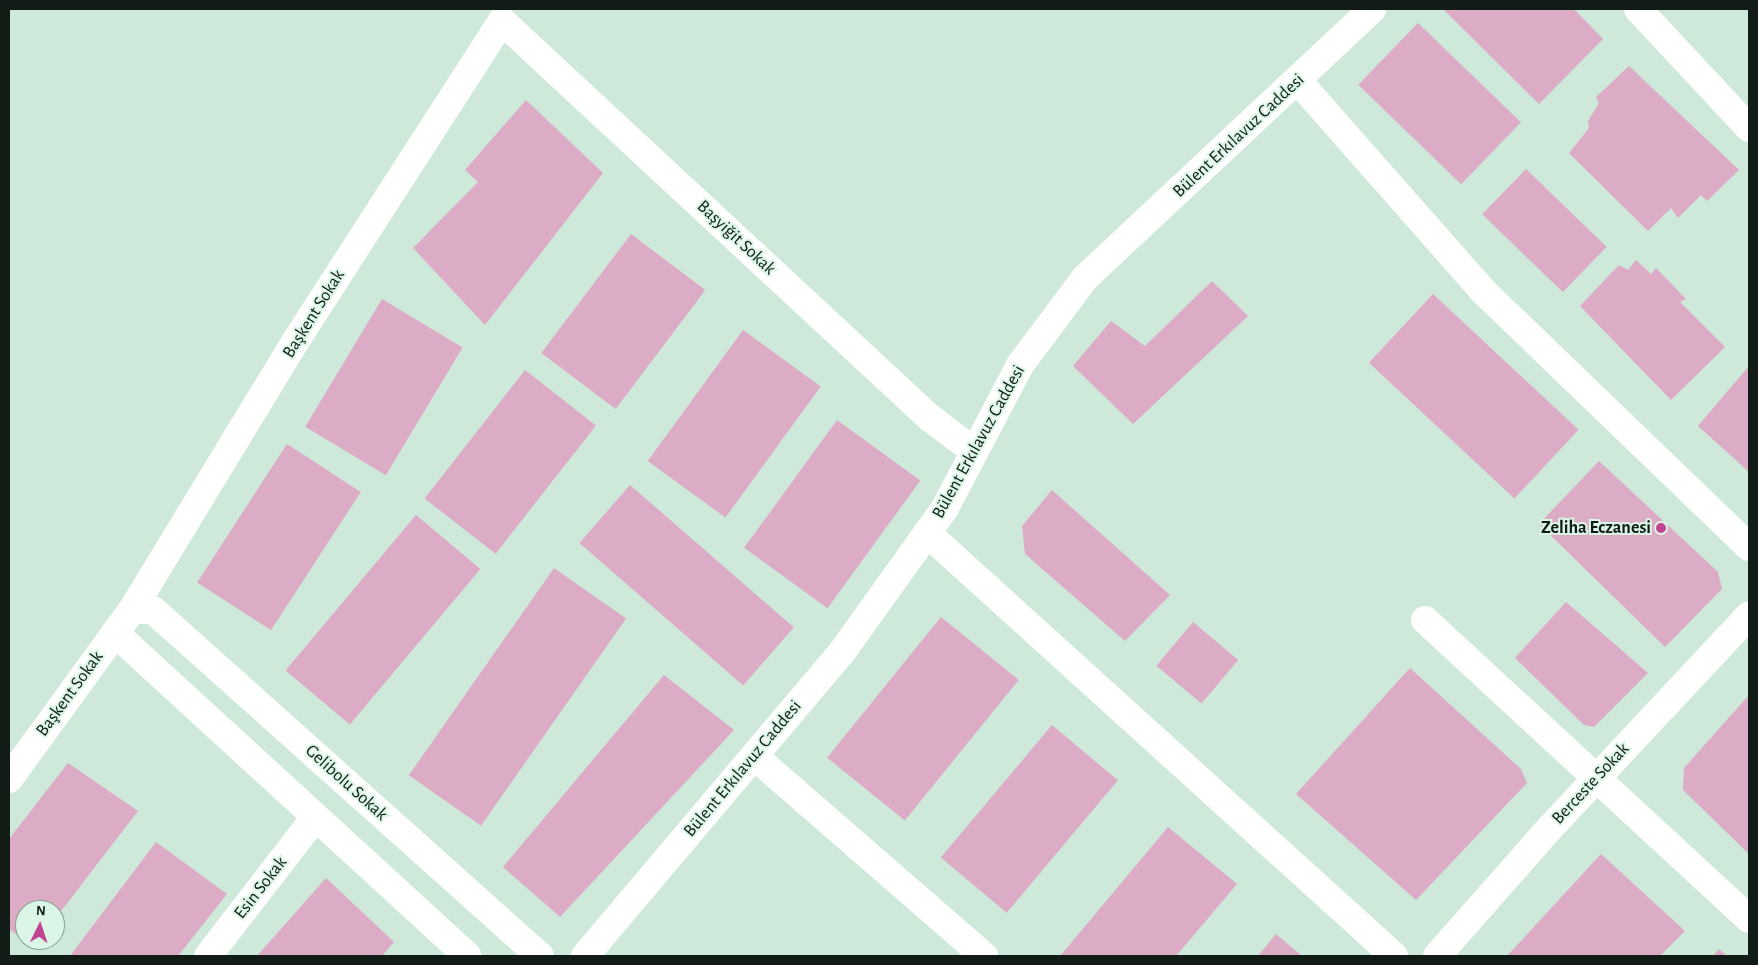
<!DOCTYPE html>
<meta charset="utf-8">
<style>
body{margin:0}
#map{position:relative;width:1758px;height:965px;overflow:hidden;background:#cee9d9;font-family:"Alegreya Sans",sans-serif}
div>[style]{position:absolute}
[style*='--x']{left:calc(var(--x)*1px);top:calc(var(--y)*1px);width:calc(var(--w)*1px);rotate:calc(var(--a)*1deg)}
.building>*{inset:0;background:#dcabc5;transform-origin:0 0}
.minor>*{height:28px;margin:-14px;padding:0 14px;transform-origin:14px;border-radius:14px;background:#fff}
.dots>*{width:14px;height:14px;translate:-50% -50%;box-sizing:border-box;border:2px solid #dbf6e6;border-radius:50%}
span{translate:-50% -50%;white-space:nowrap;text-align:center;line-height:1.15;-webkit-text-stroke:4px #dbf6e6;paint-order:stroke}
.street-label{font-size:18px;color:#121c16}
.poi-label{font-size:18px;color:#121c16;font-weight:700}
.right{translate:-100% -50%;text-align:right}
.frame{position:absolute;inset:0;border:10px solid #121c16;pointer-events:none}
.north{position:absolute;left:15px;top:900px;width:50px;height:50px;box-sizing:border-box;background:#dbf6e6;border:1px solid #8b9f93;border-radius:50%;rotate:4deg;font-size:14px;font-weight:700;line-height:20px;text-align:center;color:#121c16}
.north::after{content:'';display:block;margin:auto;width:18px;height:22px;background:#c14392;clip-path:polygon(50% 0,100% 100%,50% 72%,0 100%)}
</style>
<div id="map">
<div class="building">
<i style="clip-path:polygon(1443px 9px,1574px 9px,1603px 39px,1539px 104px)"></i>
<i style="left:1418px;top:23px;width:143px;height:86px;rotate:44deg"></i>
<i style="clip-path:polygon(1629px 66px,1739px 170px,1707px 201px,1701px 195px,1678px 218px,1671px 208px,1648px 231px,1569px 153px,1589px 128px,1588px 121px,1599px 103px,1596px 97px)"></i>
<i style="clip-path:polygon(526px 100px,603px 173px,485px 325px,413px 248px,478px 182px,465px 170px)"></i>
<i style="left:1526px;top:169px;width:112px;height:63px;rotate:44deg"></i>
<i style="left:631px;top:234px;width:93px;height:149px;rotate:37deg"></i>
<i style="clip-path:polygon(1636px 260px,1651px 274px,1656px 268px,1686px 299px,1680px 302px,1725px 347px,1671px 400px,1580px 306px,1619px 265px,1628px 270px)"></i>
<i style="clip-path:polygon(1212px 281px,1248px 316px,1133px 424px,1073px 366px,1111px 321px,1145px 346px)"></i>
<i style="left:1433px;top:294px;width:199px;height:94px;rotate:43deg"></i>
<i style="left:382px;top:299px;width:94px;height:149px;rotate:31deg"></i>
<i style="left:743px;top:330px;width:96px;height:162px;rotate:36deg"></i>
<i style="clip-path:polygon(1749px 366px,1749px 472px,1698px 426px)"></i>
<i style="left:525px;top:370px;width:90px;height:163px;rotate:38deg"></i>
<i style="left:837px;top:420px;width:103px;height:158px;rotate:36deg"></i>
<i style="left:287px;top:444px;width:88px;height:165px;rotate:33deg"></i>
<i style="clip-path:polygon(1599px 461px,1718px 572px,1722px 589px,1665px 647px,1539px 524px)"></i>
<i style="left:630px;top:485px;width:217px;height:77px;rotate:41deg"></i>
<i style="clip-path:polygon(1052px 490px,1170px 595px,1125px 641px,1025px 554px,1022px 526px)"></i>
<i style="left:416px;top:515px;width:84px;height:203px;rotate:40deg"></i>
<i style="left:554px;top:568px;width:88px;height:253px;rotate:35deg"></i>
<i style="clip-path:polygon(1566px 602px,1648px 673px,1594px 727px,1584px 725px,1515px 658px)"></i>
<i style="left:941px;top:617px;width:100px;height:181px;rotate:39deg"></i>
<i style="left:1193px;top:622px;width:59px;height:57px;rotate:40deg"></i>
<i style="clip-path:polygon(1410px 668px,1521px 769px,1527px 783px,1416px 900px,1296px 794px)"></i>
<i style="clip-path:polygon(664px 675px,734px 730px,560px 917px,503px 867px)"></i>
<i style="clip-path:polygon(1749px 695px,1749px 854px,1683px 790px,1684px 768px)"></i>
<i style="left:1052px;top:725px;width:86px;height:173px;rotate:40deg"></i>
<i style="clip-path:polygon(68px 763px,138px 811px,55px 919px,55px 910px,25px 910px,25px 940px,39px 940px,33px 947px,9px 929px,9px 839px)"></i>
<i style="clip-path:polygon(1168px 827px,1237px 884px,1176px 956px,1061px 955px)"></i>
<i style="clip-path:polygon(156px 842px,227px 894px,178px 956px,70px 956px)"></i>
<i style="clip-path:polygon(1601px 854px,1685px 931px,1660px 956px,1507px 956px)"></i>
<i style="clip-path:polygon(326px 878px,394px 942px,382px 956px,257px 956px)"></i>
<i style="clip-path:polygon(1276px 934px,1302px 956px,1258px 956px)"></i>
<i style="clip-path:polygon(1719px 949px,1727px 956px,1713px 956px)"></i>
</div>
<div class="minor">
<i style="--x:1638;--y:9;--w:163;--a:47"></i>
<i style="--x:1298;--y:81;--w:280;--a:48.6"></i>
<i style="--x:1483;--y:291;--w:369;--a:43.9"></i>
<i style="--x:927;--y:533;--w:630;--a:42.17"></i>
<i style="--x:132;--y:610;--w:314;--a:-58.7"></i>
<i style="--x:295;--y:342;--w:382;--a:-57.2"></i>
<i style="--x:502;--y:21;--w:584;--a:42.85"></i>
<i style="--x:930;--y:418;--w:55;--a:36.9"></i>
<i style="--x:1425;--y:620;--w:441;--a:42.7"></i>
<i style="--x:115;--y:633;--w:478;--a:42.5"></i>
<i style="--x:754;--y:756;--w:305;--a:41"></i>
<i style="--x:9;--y:779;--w:209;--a:-54"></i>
<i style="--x:132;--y:610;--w:21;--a:0"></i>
<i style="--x:153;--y:610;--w:519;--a:41.8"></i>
<i style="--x:208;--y:956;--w:173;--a:-52.3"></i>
<i style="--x:585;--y:956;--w:398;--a:-49.8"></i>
<i style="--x:842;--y:652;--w:177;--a:-54.4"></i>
<i style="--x:945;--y:508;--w:161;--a:-62.3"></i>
<i style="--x:1020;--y:365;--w:109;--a:-53.2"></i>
<i style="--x:1085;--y:278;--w:393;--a:-43.1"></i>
<i style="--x:1437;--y:956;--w:171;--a:-48.6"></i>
<i style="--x:1550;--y:828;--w:291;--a:-46.9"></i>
</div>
<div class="dots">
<i style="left:1661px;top:528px;background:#c14392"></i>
</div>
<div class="street-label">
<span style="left:1239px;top:136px;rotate:-43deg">Bülent Erkılavuz Caddesi</span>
<span style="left:736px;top:238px;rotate:43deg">Başyiğit Sokak</span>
<span style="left:314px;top:314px;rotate:-58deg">Başkent Sokak</span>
<span style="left:979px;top:442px;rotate:-61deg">Bülent Erkılavuz Caddesi</span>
<span style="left:70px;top:694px;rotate:-54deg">Başkent Sokak</span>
<span style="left:743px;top:769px;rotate:-50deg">Bülent Erkılavuz Caddesi</span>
<span style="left:346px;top:783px;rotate:42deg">Gelibolu Sokak</span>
<span style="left:1591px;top:784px;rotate:-47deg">Berceste Sokak</span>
<span style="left:261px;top:888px;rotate:-52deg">Esin Sokak</span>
</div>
<div class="poi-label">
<span class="right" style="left:1651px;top:528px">Zeliha Eczanesi</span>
</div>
<div class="frame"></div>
<div class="north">N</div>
</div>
